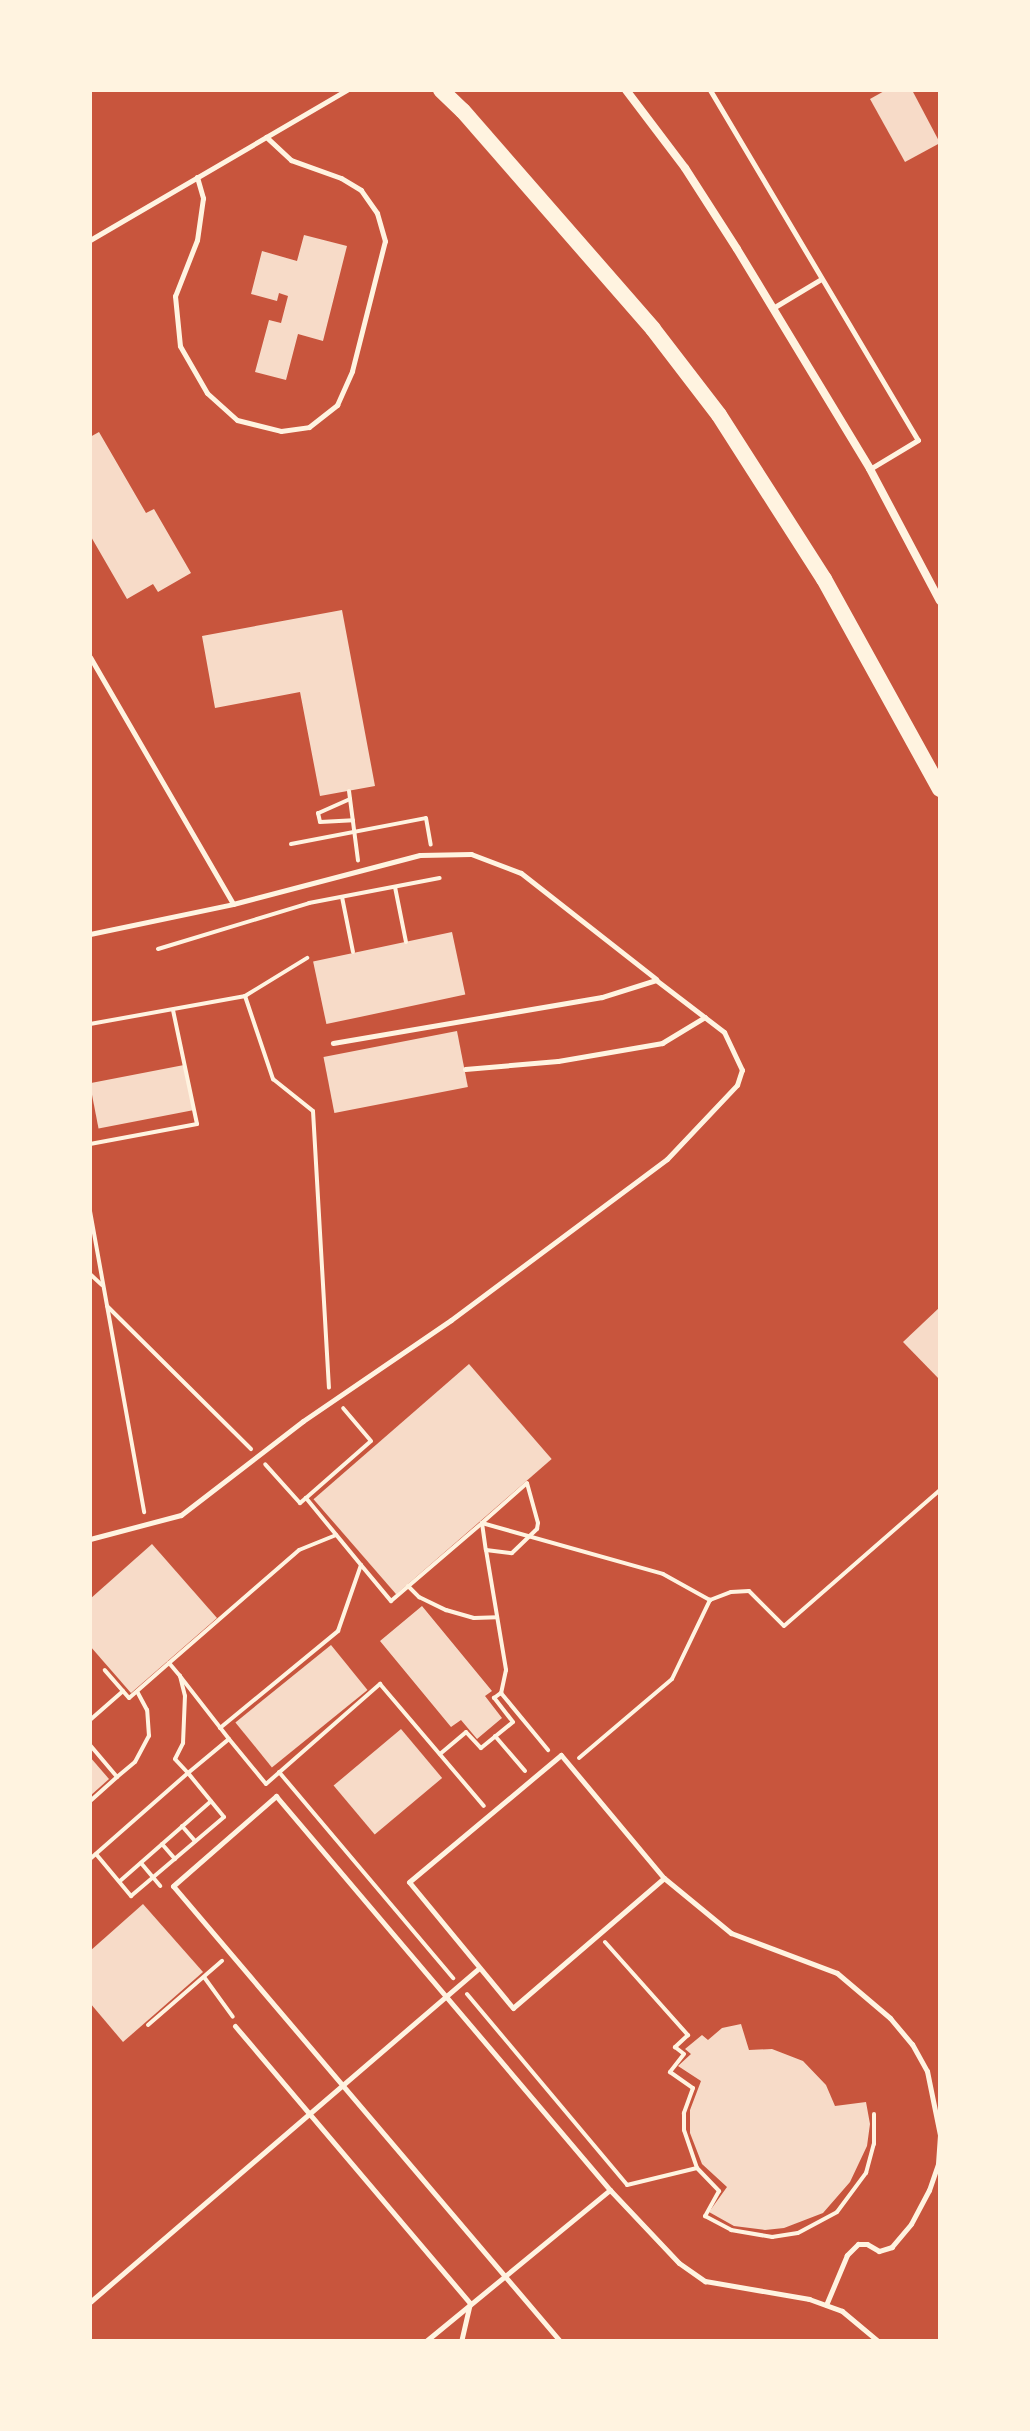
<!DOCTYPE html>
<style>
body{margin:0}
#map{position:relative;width:1030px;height:2431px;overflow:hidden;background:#c8553d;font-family:Inter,sans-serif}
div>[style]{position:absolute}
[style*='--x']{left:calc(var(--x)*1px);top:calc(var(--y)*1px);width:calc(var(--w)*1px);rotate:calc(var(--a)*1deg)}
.building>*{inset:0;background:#f7dbc8;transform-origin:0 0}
.path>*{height:4px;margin:-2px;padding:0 2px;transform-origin:2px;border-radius:2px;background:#fff3e0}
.service>*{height:5px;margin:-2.5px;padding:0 2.5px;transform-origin:2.5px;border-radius:2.5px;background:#fff3e0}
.minor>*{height:8px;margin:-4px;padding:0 4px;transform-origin:4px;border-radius:4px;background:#fff3e0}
.trunk>*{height:16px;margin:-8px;padding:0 8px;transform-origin:8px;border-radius:8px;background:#fff3e0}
span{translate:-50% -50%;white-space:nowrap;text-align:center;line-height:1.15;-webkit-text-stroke:6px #fff3e0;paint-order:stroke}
.frame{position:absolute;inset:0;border:92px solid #fff3e0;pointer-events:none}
</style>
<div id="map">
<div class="building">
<i style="clip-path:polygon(886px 90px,912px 90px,940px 143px,905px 162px,870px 99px)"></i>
<i style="clip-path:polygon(304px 235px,347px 246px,323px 341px,298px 334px,286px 380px,255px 372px,269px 320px,281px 323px,288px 296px,279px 293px,277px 301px,251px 294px,262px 251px,297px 261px)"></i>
<i style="clip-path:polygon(99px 432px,146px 513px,154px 509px,191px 573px,158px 592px,153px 584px,127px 599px,90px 535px,90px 437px)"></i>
<i style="clip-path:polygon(342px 610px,375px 786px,320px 796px,300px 692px,215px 708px,202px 636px)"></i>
<i style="left:452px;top:932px;width:64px;height:142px;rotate:78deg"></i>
<i style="left:457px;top:1031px;width:57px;height:136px;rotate:79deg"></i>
<i style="left:184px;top:1065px;width:46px;height:96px;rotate:79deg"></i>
<i style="clip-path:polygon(940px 1307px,940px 1380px,903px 1342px)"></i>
<i style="left:469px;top:1364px;width:126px;height:206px;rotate:49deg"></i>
<i style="clip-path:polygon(152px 1544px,217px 1618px,131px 1693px,90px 1646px,90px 1599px)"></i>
<i style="clip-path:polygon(422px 1606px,492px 1691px,485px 1696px,502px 1718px,477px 1739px,461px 1720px,451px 1727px,380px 1641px)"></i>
<i style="left:331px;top:1645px;width:58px;height:123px;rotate:51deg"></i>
<i style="left:401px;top:1729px;width:64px;height:88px;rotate:50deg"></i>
<i style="clip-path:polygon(90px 1757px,109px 1779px,90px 1796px)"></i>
<i style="clip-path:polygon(143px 1904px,203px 1972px,123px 2042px,90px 2003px,90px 1951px)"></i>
<i style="clip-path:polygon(741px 2024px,749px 2050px,772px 2049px,803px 2061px,826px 2085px,835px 2106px,866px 2102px,870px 2124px,867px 2146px,850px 2182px,823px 2213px,784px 2228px,765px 2230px,734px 2226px,709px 2212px,727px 2187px,702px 2164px,690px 2133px,690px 2110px,701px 2081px,678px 2066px,691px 2054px,685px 2049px,702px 2035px,708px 2040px,722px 2028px)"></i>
</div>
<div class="path">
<i style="--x:349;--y:791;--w:70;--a:82.6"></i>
<i style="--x:350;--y:799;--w:35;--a:156"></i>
<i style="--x:318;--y:813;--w:9;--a:77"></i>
<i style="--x:320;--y:822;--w:33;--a:-3"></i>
<i style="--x:291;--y:844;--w:137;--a:-10.9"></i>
<i style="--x:426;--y:818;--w:27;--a:80"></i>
<i style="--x:395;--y:887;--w:56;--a:78.7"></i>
<i style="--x:342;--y:897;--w:56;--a:78.7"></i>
<i style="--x:158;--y:949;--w:158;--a:-16.9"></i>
<i style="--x:309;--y:903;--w:133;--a:-10.8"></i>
<i style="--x:245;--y:996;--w:73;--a:-31.5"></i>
<i style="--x:90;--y:1024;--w:158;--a:-10.2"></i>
<i style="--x:245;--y:996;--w:88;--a:71.4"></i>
<i style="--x:273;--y:1079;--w:51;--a:38.7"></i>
<i style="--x:313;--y:1111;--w:277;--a:86.7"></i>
<i style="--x:90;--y:1144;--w:109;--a:-10.6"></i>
<i style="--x:197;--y:1124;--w:116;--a:-101.9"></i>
<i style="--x:90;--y:1211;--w:306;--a:79.8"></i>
<i style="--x:90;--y:1274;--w:16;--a:43"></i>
<i style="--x:107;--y:1306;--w:203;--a:44.8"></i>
<i style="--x:306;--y:1498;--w:86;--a:-41.2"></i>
<i style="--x:371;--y:1441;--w:43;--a:-130.3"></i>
<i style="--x:486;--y:1550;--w:26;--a:7"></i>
<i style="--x:512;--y:1553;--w:35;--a:-44"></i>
<i style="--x:537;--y:1529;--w:6;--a:-81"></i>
<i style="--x:538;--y:1523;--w:41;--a:-105.4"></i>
<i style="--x:527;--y:1483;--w:60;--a:138.4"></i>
<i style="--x:482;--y:1523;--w:27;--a:82"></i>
<i style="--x:486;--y:1550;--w:122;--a:80.5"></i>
<i style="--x:506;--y:1670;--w:24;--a:102"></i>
<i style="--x:361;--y:1565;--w:47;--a:50.2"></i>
<i style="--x:391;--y:1601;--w:120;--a:-40.6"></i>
<i style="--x:482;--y:1523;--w:188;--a:15.7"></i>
<i style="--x:663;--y:1574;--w:54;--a:29"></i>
<i style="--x:710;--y:1600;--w:22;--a:-21"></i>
<i style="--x:731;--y:1592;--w:18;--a:-3"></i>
<i style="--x:749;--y:1591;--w:49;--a:45"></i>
<i style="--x:784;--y:1626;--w:207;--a:-41.1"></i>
<i style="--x:408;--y:1586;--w:16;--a:45"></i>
<i style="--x:419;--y:1597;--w:30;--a:26"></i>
<i style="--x:446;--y:1610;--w:29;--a:16"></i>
<i style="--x:474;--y:1618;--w:23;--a:-2"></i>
<i style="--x:169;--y:1663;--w:172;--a:-41"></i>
<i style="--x:299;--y:1550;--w:40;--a:-22"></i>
<i style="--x:90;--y:1720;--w:44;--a:-41.3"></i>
<i style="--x:220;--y:1728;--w:153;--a:-39.4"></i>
<i style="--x:338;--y:1631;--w:70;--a:-70.8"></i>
<i style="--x:361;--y:1565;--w:87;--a:-129.4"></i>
<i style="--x:306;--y:1498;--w:8;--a:140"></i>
<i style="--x:300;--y:1503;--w:52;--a:-131.9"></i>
<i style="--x:495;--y:1736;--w:46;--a:49.4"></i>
<i style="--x:229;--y:1739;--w:58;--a:50.6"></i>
<i style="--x:266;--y:1784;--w:152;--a:-41.3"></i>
<i style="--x:380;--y:1684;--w:160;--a:49.6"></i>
<i style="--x:90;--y:1745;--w:42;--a:49.8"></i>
<i style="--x:117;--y:1777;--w:36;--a:138"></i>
<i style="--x:440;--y:1754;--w:34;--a:-40"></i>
<i style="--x:466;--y:1732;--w:22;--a:47"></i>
<i style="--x:481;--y:1748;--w:41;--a:-39.1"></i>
<i style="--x:513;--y:1722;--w:31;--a:-128"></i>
<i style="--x:494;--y:1698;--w:9;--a:-36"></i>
<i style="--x:501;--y:1693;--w:74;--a:50.5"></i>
<i style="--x:579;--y:1758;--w:122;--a:-40.3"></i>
<i style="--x:672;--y:1679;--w:88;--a:-64.3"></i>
<i style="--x:279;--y:1772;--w:270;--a:49.8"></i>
<i style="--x:117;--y:1777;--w:23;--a:-40"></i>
<i style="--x:135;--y:1762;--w:30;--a:-62"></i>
<i style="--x:149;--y:1736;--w:26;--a:-94"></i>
<i style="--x:147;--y:1710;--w:21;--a:-118"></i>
<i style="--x:182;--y:1826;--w:20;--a:49"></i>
<i style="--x:162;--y:1844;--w:20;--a:49"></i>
<i style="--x:96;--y:1854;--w:55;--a:50.2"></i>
<i style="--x:131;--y:1896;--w:122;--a:-40.3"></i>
<i style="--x:224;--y:1817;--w:57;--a:-129.3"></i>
<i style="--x:188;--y:1773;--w:53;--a:-39.7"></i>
<i style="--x:229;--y:1739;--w:80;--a:-127.9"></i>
<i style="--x:90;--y:1859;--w:130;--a:-41.3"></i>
<i style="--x:188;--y:1773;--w:19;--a:-133"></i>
<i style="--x:175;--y:1759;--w:18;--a:-63"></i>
<i style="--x:183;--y:1743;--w:47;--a:-87.6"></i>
<i style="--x:185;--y:1696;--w:21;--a:-104"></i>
<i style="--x:180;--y:1676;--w:17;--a:-130"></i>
<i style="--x:169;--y:1663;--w:53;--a:138.8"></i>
<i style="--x:129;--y:1698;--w:37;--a:-131"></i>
<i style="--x:141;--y:1863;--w:30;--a:50"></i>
<i style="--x:120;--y:1881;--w:121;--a:-41.3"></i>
<i style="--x:605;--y:1942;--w:125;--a:48.3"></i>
<i style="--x:688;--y:2035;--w:18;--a:137"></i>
<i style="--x:675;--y:2047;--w:11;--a:38"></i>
<i style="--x:684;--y:2054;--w:23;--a:128"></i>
<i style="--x:670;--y:2072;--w:28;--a:35"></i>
<i style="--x:693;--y:2088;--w:27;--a:110"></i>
<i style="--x:684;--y:2113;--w:17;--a:90"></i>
<i style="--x:684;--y:2130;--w:40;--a:71.1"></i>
<i style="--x:204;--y:1977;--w:49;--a:54.1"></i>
<i style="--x:467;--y:1994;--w:249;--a:50"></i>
<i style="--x:627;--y:2185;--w:72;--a:-13.7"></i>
<i style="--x:697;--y:2168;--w:32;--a:46"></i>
<i style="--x:719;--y:2191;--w:29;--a:119"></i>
<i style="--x:705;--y:2216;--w:30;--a:28"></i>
<i style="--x:731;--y:2230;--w:42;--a:9.7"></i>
<i style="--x:772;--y:2237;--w:26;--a:-9"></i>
<i style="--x:798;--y:2233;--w:44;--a:-28.3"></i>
<i style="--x:837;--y:2212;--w:49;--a:-53.4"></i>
<i style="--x:866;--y:2173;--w:30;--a:-75"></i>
<i style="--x:874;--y:2144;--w:30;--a:-90"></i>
<i style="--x:148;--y:2025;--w:98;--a:-40.9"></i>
</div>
<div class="service">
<i style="--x:710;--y:90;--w:407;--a:59.3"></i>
<i style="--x:918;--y:440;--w:56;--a:148.9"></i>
<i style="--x:197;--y:177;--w:22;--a:74"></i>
<i style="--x:203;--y:198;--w:42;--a:98.1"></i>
<i style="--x:197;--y:240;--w:60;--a:111.4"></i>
<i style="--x:175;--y:296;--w:50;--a:84.3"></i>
<i style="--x:180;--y:346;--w:54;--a:60.1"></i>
<i style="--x:207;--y:393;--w:40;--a:42"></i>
<i style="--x:237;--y:420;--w:45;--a:14"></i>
<i style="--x:281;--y:431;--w:28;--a:-8"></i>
<i style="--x:309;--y:427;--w:36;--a:-38"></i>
<i style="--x:337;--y:405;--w:37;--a:-66"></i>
<i style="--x:352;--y:371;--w:134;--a:-75.8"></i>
<i style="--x:385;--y:241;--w:29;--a:-106"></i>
<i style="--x:377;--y:213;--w:28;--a:-125"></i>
<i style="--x:361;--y:190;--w:23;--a:-149"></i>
<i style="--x:341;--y:178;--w:53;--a:-160.2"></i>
<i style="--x:291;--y:160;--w:34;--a:-137"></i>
<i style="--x:90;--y:240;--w:298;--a:-30.3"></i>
<i style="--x:773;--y:308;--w:56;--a:-31.1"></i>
<i style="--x:90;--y:657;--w:285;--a:59.9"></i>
<i style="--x:90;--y:934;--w:146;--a:-11.8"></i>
<i style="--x:233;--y:904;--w:193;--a:-14.7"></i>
<i style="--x:420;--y:855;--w:51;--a:-1.1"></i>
<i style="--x:471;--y:854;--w:53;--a:20.8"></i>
<i style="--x:521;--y:873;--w:172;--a:38.1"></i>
<i style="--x:465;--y:1069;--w:93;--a:-4.9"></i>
<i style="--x:558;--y:1061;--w:106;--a:-9.8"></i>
<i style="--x:662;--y:1043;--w:50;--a:-31.2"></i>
<i style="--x:90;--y:1539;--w:94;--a:-14.8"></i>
<i style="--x:181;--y:1515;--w:154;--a:-37.6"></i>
<i style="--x:303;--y:1421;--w:179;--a:-34.3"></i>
<i style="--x:451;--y:1320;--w:269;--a:-36.7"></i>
<i style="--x:667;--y:1159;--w:102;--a:-46.6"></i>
<i style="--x:737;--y:1085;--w:16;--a:-72"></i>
<i style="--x:742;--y:1070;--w:42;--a:-115.3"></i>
<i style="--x:724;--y:1032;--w:86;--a:-142.6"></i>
<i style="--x:656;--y:980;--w:57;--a:162.5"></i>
<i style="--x:602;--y:997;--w:273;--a:170.3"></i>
<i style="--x:561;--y:1755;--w:160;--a:50.1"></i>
<i style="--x:664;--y:1878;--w:199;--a:139.3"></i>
<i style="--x:513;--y:2008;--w:163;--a:-129.5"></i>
<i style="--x:409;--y:1882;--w:198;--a:-39.9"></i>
<i style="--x:664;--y:1878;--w:87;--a:39.4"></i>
<i style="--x:731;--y:1933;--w:113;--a:20.7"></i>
<i style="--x:837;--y:1973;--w:70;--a:40.3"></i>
<i style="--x:890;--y:2018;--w:34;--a:50"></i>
<i style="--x:912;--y:2044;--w:31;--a:61"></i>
<i style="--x:927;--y:2071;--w:65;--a:78.5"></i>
<i style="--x:940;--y:2135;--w:29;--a:94"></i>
<i style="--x:938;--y:2164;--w:28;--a:109"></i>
<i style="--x:929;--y:2190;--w:38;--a:118"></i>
<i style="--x:911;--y:2224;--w:30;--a:130"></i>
<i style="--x:892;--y:2247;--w:14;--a:163"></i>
<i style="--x:879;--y:2251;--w:14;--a:-150"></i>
<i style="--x:867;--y:2244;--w:9;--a:180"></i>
<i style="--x:858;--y:2244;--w:16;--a:135"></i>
<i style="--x:847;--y:2255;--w:54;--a:112.8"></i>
<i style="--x:235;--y:2026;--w:363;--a:49.7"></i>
<i style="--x:470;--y:2303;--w:39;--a:103"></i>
<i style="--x:90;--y:2302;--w:513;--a:-40.65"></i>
<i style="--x:426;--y:2341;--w:238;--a:-39.4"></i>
<i style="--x:560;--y:2341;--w:597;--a:-130.38"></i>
<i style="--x:173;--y:1886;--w:137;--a:-41.1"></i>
<i style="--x:276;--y:1796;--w:517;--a:49.71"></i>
<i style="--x:610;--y:2190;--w:100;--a:46.6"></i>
<i style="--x:679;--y:2263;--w:32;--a:35"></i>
<i style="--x:705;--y:2281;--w:106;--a:9.8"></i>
<i style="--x:809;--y:2299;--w:35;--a:20"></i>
<i style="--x:842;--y:2311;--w:47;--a:39.8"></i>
</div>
<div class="minor">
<i style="--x:626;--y:90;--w:98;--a:52.9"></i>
<i style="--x:685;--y:168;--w:96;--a:57.3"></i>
<i style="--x:737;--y:249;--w:257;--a:58.8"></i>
<i style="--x:870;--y:469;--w:149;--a:62.1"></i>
</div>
<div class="trunk">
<i style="--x:441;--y:90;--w:30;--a:44"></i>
<i style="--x:463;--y:111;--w:289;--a:48.9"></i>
<i style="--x:653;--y:329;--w:108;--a:52.5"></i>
<i style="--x:719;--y:415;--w:195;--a:57.4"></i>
<i style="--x:824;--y:579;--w:240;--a:61.1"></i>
</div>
<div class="frame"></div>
</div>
